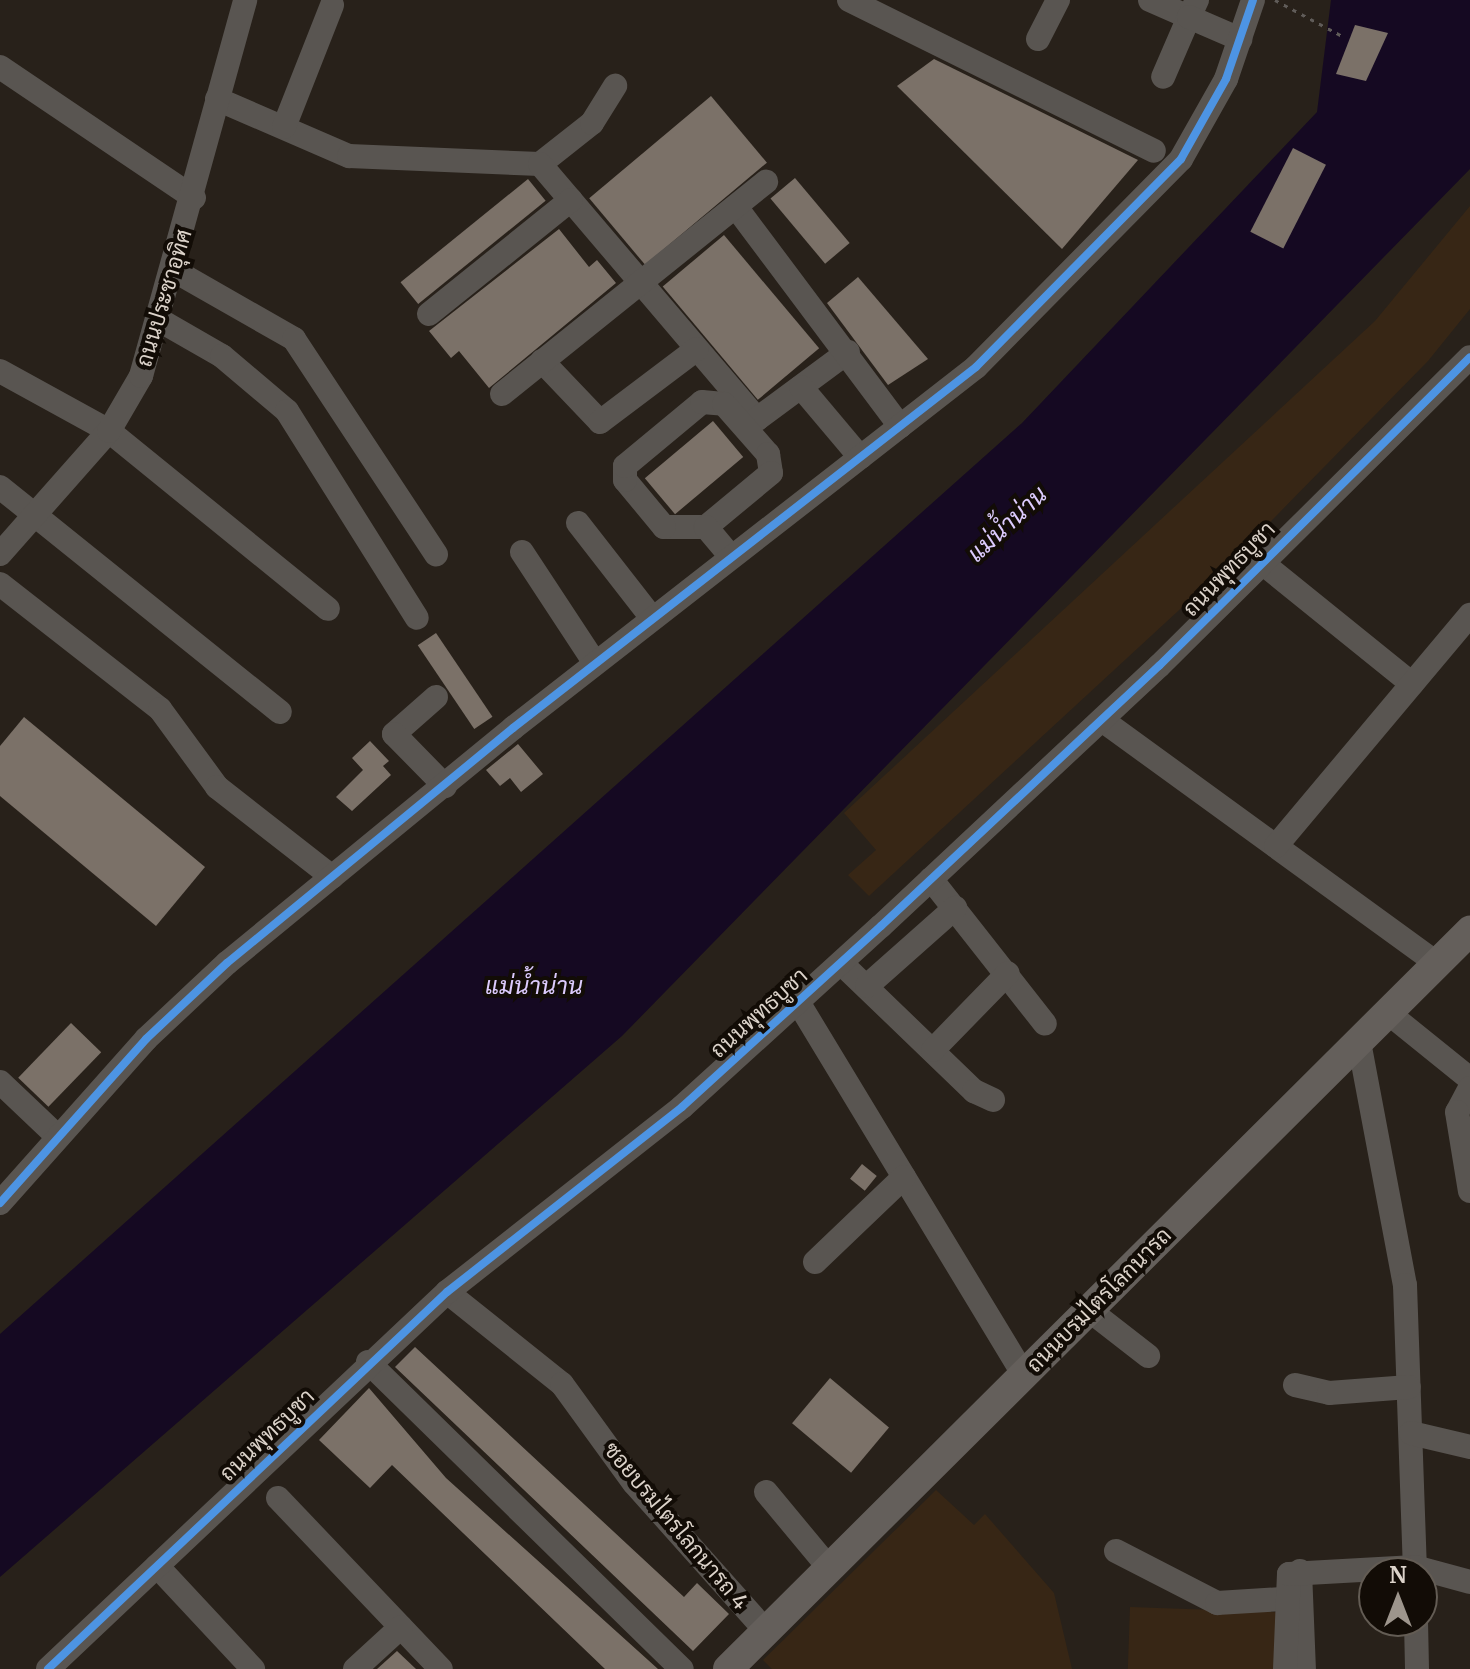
<!DOCTYPE html>
<meta charset="utf-8">
<style>
body{margin:0}
#map{position:relative;width:1470px;height:1669px;overflow:hidden;background:#28211a;font-family:Merriweather,Sarabun,serif}
div>[style]{position:absolute}
[style*='--x']{left:calc(var(--x)*1px);top:calc(var(--y)*1px);width:calc(var(--w)*1px);rotate:calc(var(--a)*1deg)}
.built>*{inset:0;background:#372615;transform-origin:0 0}
.water>*{inset:0;background:#150922}
.building>*{inset:0;background:#7b7168;transform-origin:0 0}
.path>*{height:3px;margin-top:-1.5px;transform-origin:0;background:repeating-linear-gradient(90deg,#605c59 0 4px,transparent 0 10px)}
.minor>*{height:24px;margin:-12px;padding:0 12px;transform-origin:12px;border-radius:12px;background:#595551}
.major>*{height:30px;margin:-15px;padding:0 15px;transform-origin:15px;border-radius:15px;background:#645f5b}
.cycleway>*{height:8px;margin:-4px;padding:0 4px;transform-origin:4px;border-radius:4px;background:#4d94e3}
span{translate:-50% -50%;white-space:nowrap;text-align:center;line-height:1.15;-webkit-text-stroke:8px #120c06;paint-order:stroke}
.street-label{font-size:22px;color:#dcd3ca}
.water-label{font-size:24px;color:#dccbfd;font-style:italic}
.north{position:absolute;left:1358px;top:1557px;width:80px;height:80px;box-sizing:border-box;background:#120c06;border:2px solid #635c54;border-radius:50%;rotate:0deg;font-size:22px;font-weight:700;line-height:32px;text-align:center;color:#dcd3ca}
.north::after{content:'';display:block;margin:auto;width:28px;height:36px;background:#9d958c;clip-path:polygon(50% 0,100% 100%,50% 72%,0 100%)}
</style>
<div id="map">
<div class="built">
<i style="clip-path:polygon(1470px 206px,1470px 309px,1428px 361px,1229px 564px,869px 896px,848px 875px,876px 850px,844px 813px,1375px 321px)"></i>
<i style="clip-path:polygon(936px 1490px,974px 1525px,985px 1514px,1054px 1593px,1072px 1669px,772px 1669px,763px 1660px)"></i>
<i style="left:1130px;top:1607px;width:171px;height:62px;rotate:2deg"></i>
</div>
<div class="water">
<i style="clip-path:polygon(1331px 0,1470px 0,1470px 169px,622px 1036px,0 1577px,0 1334px,1022px 423px,1317px 112px)"></i>
</div>
<div class="building">
<i style="clip-path:polygon(1355px 25px,1388px 33px,1366px 81px,1336px 74px)"></i>
<i style="clip-path:polygon(934px 59px,1138px 160px,1062px 249px,897px 86px)"></i>
<i style="left:711px;top:96px;width:87px;height:159px;rotate:50deg"></i>
<i style="left:1293px;top:148px;width:37px;height:94px;rotate:27deg"></i>
<i style="left:795px;top:178px;width:85px;height:32px;rotate:50deg"></i>
<i style="left:528px;top:179px;width:28px;height:164px;rotate:51deg"></i>
<i style="clip-path:polygon(559px 229px,589px 267px,597px 260px,616px 283px,489px 388px,459px 351px,451px 358px,429px 331px)"></i>
<i style="left:724px;top:235px;width:148px;height:80px;rotate:50deg"></i>
<i style="clip-path:polygon(858px 277px,928px 359px,888px 385px,827px 303px)"></i>
<i style="left:713px;top:421px;width:47px;height:89px;rotate:50deg"></i>
<i style="left:436px;top:633px;width:101px;height:22px;rotate:56deg"></i>
<i style="clip-path:polygon(24px 717px,205px 867px,156px 926px,0 796px,0 746px)"></i>
<i style="clip-path:polygon(370px 741px,389px 761px,383px 766px,391px 775px,352px 811px,336px 797px,363px 770px,352px 758px)"></i>
<i style="clip-path:polygon(518px 744px,543px 774px,521px 792px,510px 778px,500px 786px,486px 770px)"></i>
<i style="left:71px;top:1023px;width:42px;height:76px;rotate:44deg"></i>
<i style="left:862px;top:1164px;width:19px;height:19px;rotate:39deg"></i>
<i style="clip-path:polygon(415px 1347px,684px 1597px,697px 1583px,729px 1614px,693px 1651px,395px 1367px)"></i>
<i style="left:830px;top:1378px;width:77px;height:59px;rotate:40deg"></i>
<i style="clip-path:polygon(369px 1388px,446px 1478px,658px 1669px,605px 1669px,392px 1465px,370px 1488px,319px 1440px)"></i>
<i style="clip-path:polygon(397px 1651px,416px 1669px,377px 1669px)"></i>
</div>
<div class="path">
<i style="--x:1275;--y:0;--w:76;--a:28.2"></i>
</div>
<div class="minor">
<i style="--x:849;--y:0;--w:340;--a:26.3"></i>
<i style="--x:1150;--y:0;--w:43;--a:23.6"></i>
<i style="--x:1189;--y:17;--w:65;--a:113.4"></i>
<i style="--x:1197;--y:0;--w:19;--a:115"></i>
<i style="--x:1189;--y:17;--w:56;--a:23.3"></i>
<i style="--x:1038;--y:39;--w:44;--a:-62.9"></i>
<i style="--x:0;--y:67;--w:234;--a:34"></i>
<i style="--x:217;--y:99;--w:144;--a:23.4"></i>
<i style="--x:349;--y:156;--w:191;--a:2.4"></i>
<i style="--x:540;--y:164;--w:66;--a:-38.3"></i>
<i style="--x:592;--y:123;--w:44;--a:-58.1"></i>
<i style="--x:284;--y:127;--w:131;--a:-68.5"></i>
<i style="--x:540;--y:164;--w:335;--a:49.6"></i>
<i style="--x:757;--y:419;--w:113;--a:-36.4"></i>
<i style="--x:736;--y:207;--w:274;--a:53.2"></i>
<i style="--x:175;--y:271;--w:137;--a:29.7"></i>
<i style="--x:294;--y:339;--w:258;--a:56.6"></i>
<i style="--x:429;--y:314;--w:182;--a:-38.8"></i>
<i style="--x:161;--y:321;--w:70;--a:29.8"></i>
<i style="--x:222;--y:356;--w:85;--a:40.2"></i>
<i style="--x:287;--y:411;--w:244;--a:57.9"></i>
<i style="--x:542;--y:361;--w:84;--a:46.4"></i>
<i style="--x:600;--y:422;--w:121;--a:-37"></i>
<i style="--x:0;--y:371;--w:124;--a:28.8"></i>
<i style="--x:109;--y:431;--w:282;--a:39.1"></i>
<i style="--x:801;--y:387;--w:92;--a:49.9"></i>
<i style="--x:502;--y:394;--w:339;--a:-38.8"></i>
<i style="--x:0;--y:487;--w:359;--a:38.8"></i>
<i style="--x:578;--y:523;--w:120;--a:52.1"></i>
<i style="--x:706;--y:527;--w:42;--a:180"></i>
<i style="--x:664;--y:527;--w:61;--a:-129.7"></i>
<i style="--x:625;--y:480;--w:14;--a:-90"></i>
<i style="--x:625;--y:466;--w:100;--a:-39.7"></i>
<i style="--x:702;--y:402;--w:22;--a:5"></i>
<i style="--x:724;--y:404;--w:67;--a:48.7"></i>
<i style="--x:768;--y:454;--w:19;--a:81"></i>
<i style="--x:771;--y:473;--w:85;--a:140.3"></i>
<i style="--x:706;--y:527;--w:38;--a:50"></i>
<i style="--x:522;--y:552;--w:133;--a:56.7"></i>
<i style="--x:0;--y:554;--w:164;--a:-48.5"></i>
<i style="--x:109;--y:431;--w:64;--a:-59.8"></i>
<i style="--x:141;--y:376;--w:390;--a:-74.5"></i>
<i style="--x:1261;--y:562;--w:194;--a:38.9"></i>
<i style="--x:0;--y:584;--w:203;--a:38"></i>
<i style="--x:160;--y:709;--w:97;--a:53.8"></i>
<i style="--x:217;--y:787;--w:146;--a:38"></i>
<i style="--x:436;--y:697;--w:56;--a:138.6"></i>
<i style="--x:394;--y:734;--w:73;--a:45.6"></i>
<i style="--x:1102;--y:720;--w:414;--a:36"></i>
<i style="--x:1276;--y:846;--w:302;--a:-50"></i>
<i style="--x:931;--y:879;--w:184;--a:51.8"></i>
<i style="--x:841;--y:963;--w:185;--a:43.9"></i>
<i style="--x:974;--y:1091;--w:21;--a:25"></i>
<i style="--x:867;--y:986;--w:118;--a:-41.6"></i>
<i style="--x:798;--y:1002;--w:436;--a:58.8"></i>
<i style="--x:1387;--y:1012;--w:107;--a:38.9"></i>
<i style="--x:1359;--y:1042;--w:247;--a:79.3"></i>
<i style="--x:1405;--y:1285;--w:288;--a:88"></i>
<i style="--x:933;--y:1050;--w:107;--a:-45.8"></i>
<i style="--x:0;--y:1082;--w:80;--a:43.5"></i>
<i style="--x:1470;--y:1088;--w:27;--a:118"></i>
<i style="--x:1457;--y:1112;--w:80;--a:80.7"></i>
<i style="--x:0;--y:1203;--w:220;--a:-48.3"></i>
<i style="--x:146;--y:1039;--w:111;--a:-43.2"></i>
<i style="--x:227;--y:963;--w:370;--a:-39.4"></i>
<i style="--x:513;--y:728;--w:587;--a:-37.94"></i>
<i style="--x:976;--y:367;--w:292;--a:-45.4"></i>
<i style="--x:1181;--y:159;--w:92;--a:-60.6"></i>
<i style="--x:1226;--y:79;--w:83;--a:-71.1"></i>
<i style="--x:815;--y:1262;--w:123;--a:-43.7"></i>
<i style="--x:447;--y:1292;--w:147;--a:38.7"></i>
<i style="--x:562;--y:1384;--w:122;--a:54"></i>
<i style="--x:634;--y:1483;--w:198;--a:48.3"></i>
<i style="--x:1089;--y:1310;--w:75;--a:37.9"></i>
<i style="--x:368;--y:1362;--w:439;--a:44.4"></i>
<i style="--x:1295;--y:1385;--w:35;--a:13"></i>
<i style="--x:1329;--y:1393;--w:80;--a:-4.3"></i>
<i style="--x:1411;--y:1433;--w:61;--a:13.3"></i>
<i style="--x:766;--y:1492;--w:99;--a:50.3"></i>
<i style="--x:278;--y:1498;--w:236;--a:46.4"></i>
<i style="--x:1116;--y:1551;--w:114;--a:27.2"></i>
<i style="--x:1217;--y:1603;--w:66;--a:-3.5"></i>
<i style="--x:157;--y:1566;--w:141;--a:47"></i>
<i style="--x:1300;--y:1571;--w:98;--a:87.7"></i>
<i style="--x:1416;--y:1621;--w:48;--a:88.8"></i>
<i style="--x:48;--y:1669;--w:549;--a:-43.38"></i>
<i style="--x:447;--y:1292;--w:299;--a:-38.2"></i>
<i style="--x:682;--y:1107;--w:269;--a:-42.3"></i>
<i style="--x:881;--y:926;--w:381;--a:-43.1"></i>
<i style="--x:1159;--y:666;--w:438;--a:-44.8"></i>
<i style="--x:355;--y:1669;--w:62;--a:-42.4"></i>
<i style="--x:1285;--y:1669;--w:95;--a:-87.6"></i>
<i style="--x:1289;--y:1574;--w:126;--a:-3.2"></i>
<i style="--x:1415;--y:1567;--w:57;--a:15.3"></i>
</div>
<div class="major">
<i style="--x:728;--y:1669;--w:1047;--a:-44.85"></i>
</div>
<div class="cycleway">
<i style="--x:0;--y:1203;--w:220;--a:-48.3"></i>
<i style="--x:146;--y:1039;--w:111;--a:-43.2"></i>
<i style="--x:227;--y:963;--w:370;--a:-39.4"></i>
<i style="--x:513;--y:728;--w:587;--a:-37.94"></i>
<i style="--x:976;--y:367;--w:292;--a:-45.4"></i>
<i style="--x:1181;--y:159;--w:92;--a:-60.6"></i>
<i style="--x:1226;--y:79;--w:83;--a:-71.1"></i>
<i style="--x:48;--y:1669;--w:549;--a:-43.38"></i>
<i style="--x:447;--y:1292;--w:299;--a:-38.2"></i>
<i style="--x:682;--y:1107;--w:269;--a:-42.3"></i>
<i style="--x:881;--y:926;--w:381;--a:-43.1"></i>
<i style="--x:1159;--y:666;--w:438;--a:-44.8"></i>
</div>
<div class="street-label">
<span style="left:164px;top:298px;rotate:-73deg">ถนนประชาอุทิศ</span>
<span style="left:1229px;top:569px;rotate:-46deg">ถนนพุทธบูชา</span>
<span style="left:759px;top:1013px;rotate:-42deg">ถนนพุทธบูชา</span>
<span style="left:1099px;top:1300px;rotate:-45deg">ถนนบรมไตรโลกนารถ</span>
<span style="left:267px;top:1435px;rotate:-44deg">ถนนพุทธบูชา</span>
<span style="left:676px;top:1526px;rotate:50deg">ซอยบรมไตรโลกนารถ 4</span>
</div>
<div class="water-label">
<span style="left:1007px;top:524px;rotate:-43deg">แม่น้ำน่าน</span>
<span style="left:534px;top:986px">แม่น้ำน่าน</span>
</div>
<div class="north">N</div>
</div>
